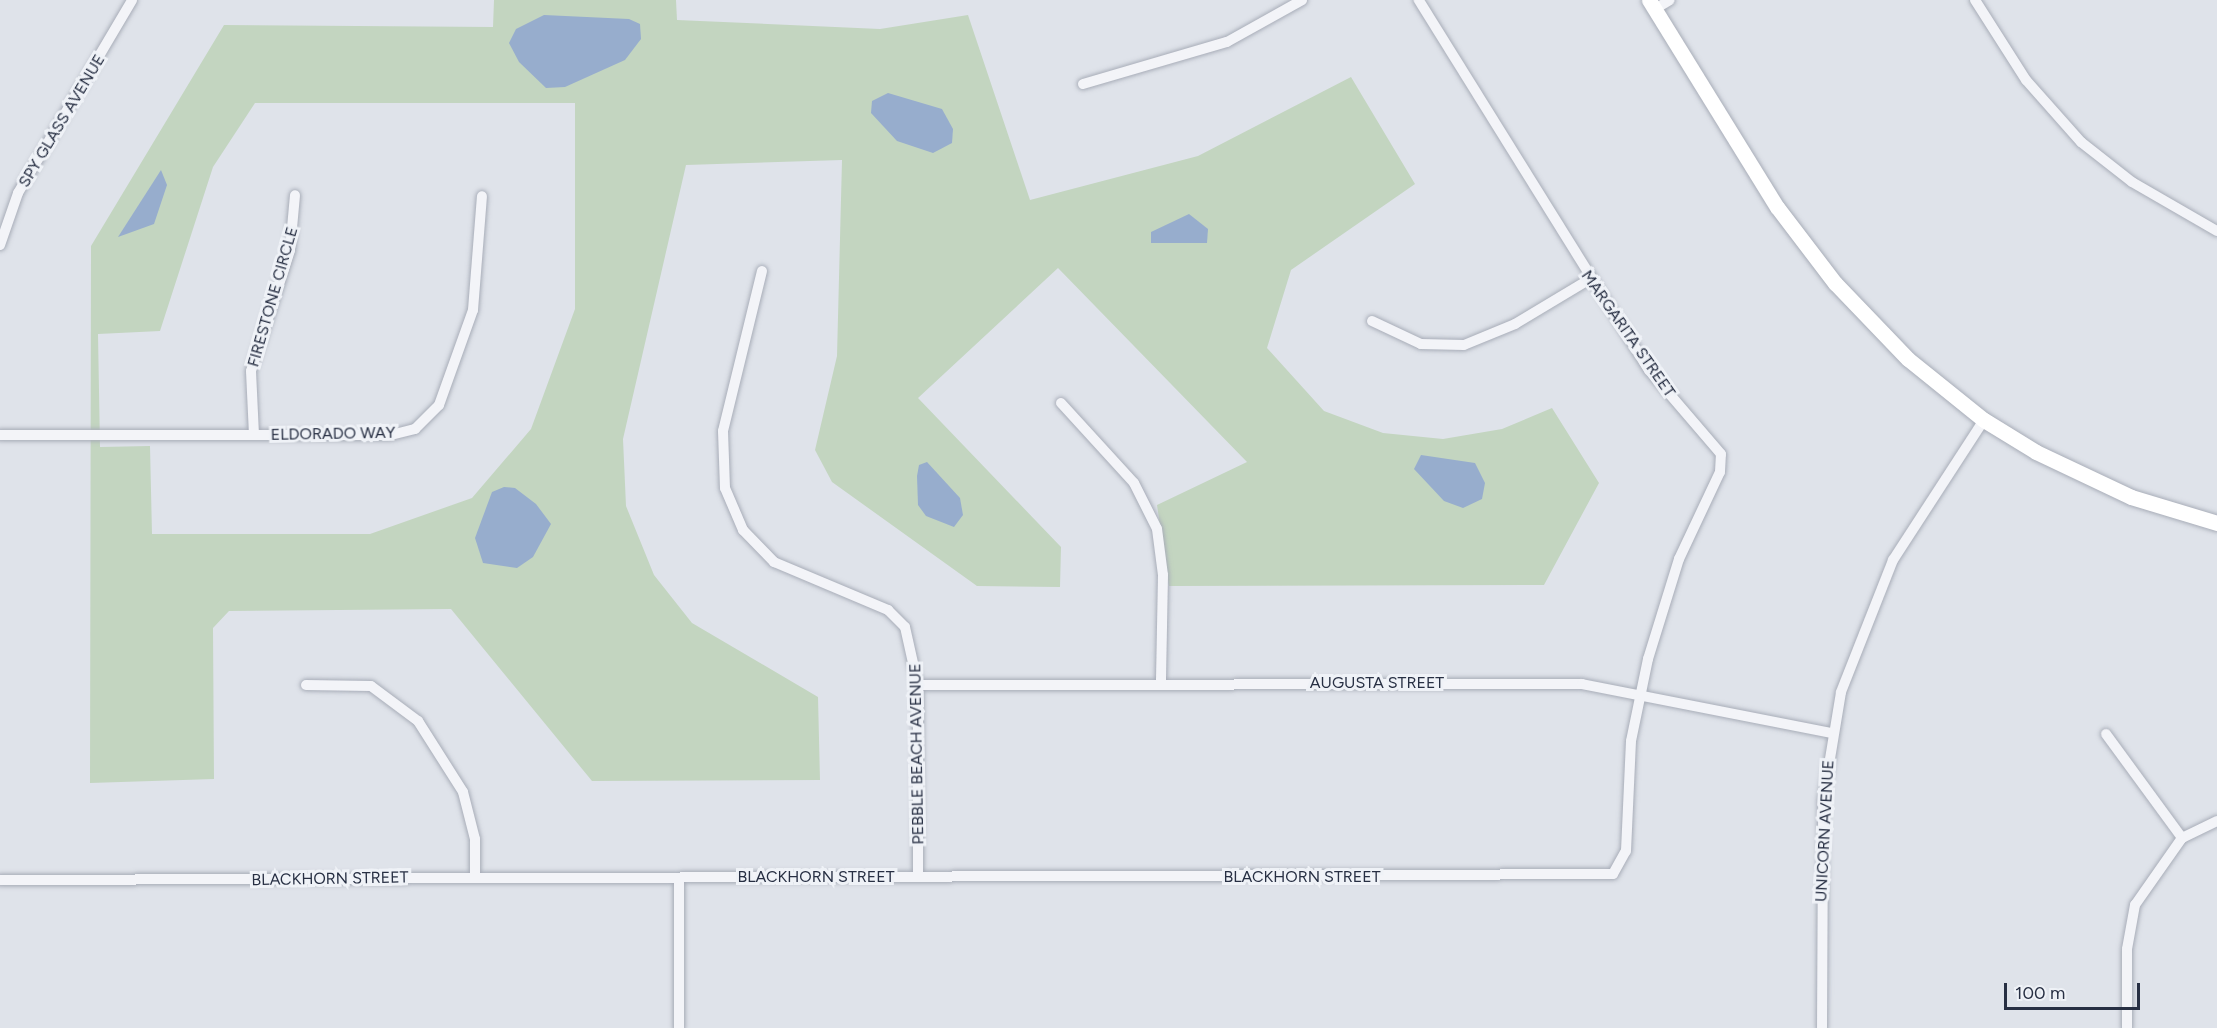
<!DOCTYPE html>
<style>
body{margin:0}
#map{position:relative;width:2217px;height:1028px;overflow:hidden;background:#dfe3ea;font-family:Figtree,sans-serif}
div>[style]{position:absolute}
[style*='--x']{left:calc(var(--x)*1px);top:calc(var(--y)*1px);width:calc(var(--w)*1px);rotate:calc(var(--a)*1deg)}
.green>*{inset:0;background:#c3d5c0}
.water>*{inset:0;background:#97adcd}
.roads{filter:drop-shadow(0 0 2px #a8adb8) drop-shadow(0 0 2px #a8adb8)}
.street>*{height:10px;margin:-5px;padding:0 5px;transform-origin:5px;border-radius:5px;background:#f3f4f8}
.secondary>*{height:15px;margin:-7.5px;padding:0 7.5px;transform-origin:7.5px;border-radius:7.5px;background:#fff}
span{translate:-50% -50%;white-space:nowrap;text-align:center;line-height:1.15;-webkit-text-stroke:6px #eff2f7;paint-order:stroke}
.street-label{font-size:16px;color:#272f43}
.scale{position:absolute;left:2004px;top:983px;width:136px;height:27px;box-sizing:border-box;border:3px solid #272f43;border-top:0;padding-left:8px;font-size:18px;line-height:21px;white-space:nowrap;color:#272f43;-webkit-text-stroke:4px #eff2f7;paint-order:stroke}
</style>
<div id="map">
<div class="green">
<i style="clip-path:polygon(evenodd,494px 0,676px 0,677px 20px,880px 29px,968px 15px,1030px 200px,1198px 156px,1351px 77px,1415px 184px,1291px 270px,1267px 348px,1324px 411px,1383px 433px,1443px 439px,1502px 429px,1552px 408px,1599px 483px,1544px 585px,1169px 586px,1157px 505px,1247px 462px,1058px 268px,918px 398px,1061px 547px,1060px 587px,977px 586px,832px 482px,815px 450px,837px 356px,842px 160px,686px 165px,623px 439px,626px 506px,654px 575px,692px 623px,818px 697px,820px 780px,592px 781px,451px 609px,229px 611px,213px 628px,214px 779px,90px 783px,91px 246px,224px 25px,493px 27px,494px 0,255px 103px,575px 103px,575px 309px,531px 429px,472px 498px,370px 534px,152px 534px,150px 446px,100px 447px,98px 334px,160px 331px,213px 167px,255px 103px)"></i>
</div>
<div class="water">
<i style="clip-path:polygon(544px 15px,629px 19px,640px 24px,641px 39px,625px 60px,565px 87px,546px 88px,519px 62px,509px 43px,516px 29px)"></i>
<i style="clip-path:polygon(888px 93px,942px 109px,953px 129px,952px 143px,933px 153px,897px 141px,871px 113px,872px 101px)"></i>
<i style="clip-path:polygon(161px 170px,167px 185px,154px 224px,118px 237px)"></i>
<i style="clip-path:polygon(1189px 214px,1208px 229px,1207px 243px,1151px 243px,1151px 232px)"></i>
<i style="clip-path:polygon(1421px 455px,1475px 463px,1485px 483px,1482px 499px,1463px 508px,1444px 501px,1414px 469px)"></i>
<i style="clip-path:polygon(927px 462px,960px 498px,963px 515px,954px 527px,926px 516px,918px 505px,917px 476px,919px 465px)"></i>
<i style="clip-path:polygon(504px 487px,515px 488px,536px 504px,551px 524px,533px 557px,517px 568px,483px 563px,475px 538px,492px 492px)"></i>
</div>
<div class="roads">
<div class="street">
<i style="--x:1975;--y:0;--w:95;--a:57.5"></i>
<i style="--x:2026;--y:80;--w:83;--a:48.4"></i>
<i style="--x:2081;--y:142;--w:65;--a:38.1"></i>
<i style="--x:2132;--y:182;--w:98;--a:30"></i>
<i style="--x:1655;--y:9;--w:17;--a:-31"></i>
<i style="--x:1083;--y:84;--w:150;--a:-16.3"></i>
<i style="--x:1227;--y:42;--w:86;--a:-29.2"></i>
<i style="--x:0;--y:245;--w:55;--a:-70.9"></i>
<i style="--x:18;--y:193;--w:224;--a:-59.4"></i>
<i style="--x:762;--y:271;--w:165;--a:103.7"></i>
<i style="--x:723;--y:431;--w:57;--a:88"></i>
<i style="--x:725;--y:488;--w:46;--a:66.8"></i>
<i style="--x:743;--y:530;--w:45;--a:45.9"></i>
<i style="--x:774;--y:562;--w:124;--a:22.8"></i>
<i style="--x:888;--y:610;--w:24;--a:45"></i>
<i style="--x:905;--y:627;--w:59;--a:77.4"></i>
<i style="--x:918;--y:685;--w:192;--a:90"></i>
<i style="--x:1372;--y:321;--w:54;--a:25.1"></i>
<i style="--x:1421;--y:344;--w:43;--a:1.3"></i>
<i style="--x:1464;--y:345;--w:55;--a:-22.4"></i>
<i style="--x:1515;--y:324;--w:87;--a:-31"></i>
<i style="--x:1061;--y:403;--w:108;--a:47.6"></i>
<i style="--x:1134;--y:483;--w:51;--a:63.4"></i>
<i style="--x:1157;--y:529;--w:46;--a:82.6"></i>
<i style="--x:1163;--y:575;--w:109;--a:91.1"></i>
<i style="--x:0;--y:435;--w:391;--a:0"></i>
<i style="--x:391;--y:435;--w:25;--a:-14"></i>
<i style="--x:415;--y:429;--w:34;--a:-45"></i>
<i style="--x:439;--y:405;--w:101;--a:-70.3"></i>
<i style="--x:473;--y:310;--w:114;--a:-85.5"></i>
<i style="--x:254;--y:435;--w:64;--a:-92.7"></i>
<i style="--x:251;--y:371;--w:127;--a:-72.1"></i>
<i style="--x:290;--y:250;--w:55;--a:-84.8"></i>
<i style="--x:306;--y:685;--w:65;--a:0.9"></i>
<i style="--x:371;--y:686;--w:59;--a:36.7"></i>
<i style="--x:418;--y:721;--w:84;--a:57.6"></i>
<i style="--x:463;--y:792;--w:49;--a:75.7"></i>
<i style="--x:475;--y:839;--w:39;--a:90"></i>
<i style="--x:918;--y:685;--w:664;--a:-0.09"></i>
<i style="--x:1582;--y:684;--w:255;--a:11.1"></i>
<i style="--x:2106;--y:734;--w:129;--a:53.8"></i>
<i style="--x:679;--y:878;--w:150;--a:90"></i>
<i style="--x:0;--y:880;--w:1613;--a:-0.21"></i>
<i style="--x:1613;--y:874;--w:26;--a:-61"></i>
<i style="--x:1626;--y:851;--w:110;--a:-87.4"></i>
<i style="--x:1631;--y:741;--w:84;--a:-78.3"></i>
<i style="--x:1648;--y:659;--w:105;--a:-72.8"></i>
<i style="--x:1679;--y:559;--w:96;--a:-64.8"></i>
<i style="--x:1720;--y:472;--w:18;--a:-87"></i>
<i style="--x:1721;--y:454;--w:111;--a:-130.6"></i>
<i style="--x:1649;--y:370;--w:436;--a:-121.9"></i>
<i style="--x:1822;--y:1028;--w:227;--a:-89.7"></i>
<i style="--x:1823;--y:801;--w:110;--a:-80.6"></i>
<i style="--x:1841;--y:692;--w:142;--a:-68.5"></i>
<i style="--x:1893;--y:560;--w:167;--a:-57"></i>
<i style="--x:2127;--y:1028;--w:79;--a:-90"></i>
<i style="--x:2127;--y:949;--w:45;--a:-79.7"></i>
<i style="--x:2135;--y:905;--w:82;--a:-55"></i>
<i style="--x:2182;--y:838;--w:39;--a:-26"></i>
</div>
<div class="secondary">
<i style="--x:1649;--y:0;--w:243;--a:58.3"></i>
<i style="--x:1777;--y:207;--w:96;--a:52.7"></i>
<i style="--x:1835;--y:283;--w:105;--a:46.2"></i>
<i style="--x:1908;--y:359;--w:97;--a:38.8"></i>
<i style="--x:1984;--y:420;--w:61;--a:31.6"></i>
<i style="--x:2036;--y:452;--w:105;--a:25.3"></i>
<i style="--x:2131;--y:497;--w:90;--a:16.8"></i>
</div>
</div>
<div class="street-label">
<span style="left:62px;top:121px;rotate:-59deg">SPY GLASS AVENUE</span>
<span style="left:273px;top:297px;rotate:-74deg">FIRESTONE CIRCLE</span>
<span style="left:1628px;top:334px;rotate:55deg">MARGARITA STREET</span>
<span style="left:333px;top:434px;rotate:-1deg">ELDORADO WAY</span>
<span style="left:1377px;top:683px">AUGUSTA STREET</span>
<span style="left:917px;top:754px;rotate:-91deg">PEBBLE BEACH AVENUE</span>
<span style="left:1825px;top:831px;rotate:-87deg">UNICORN AVENUE</span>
<span style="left:816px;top:877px">BLACKHORN STREET</span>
<span style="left:1302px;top:877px">BLACKHORN STREET</span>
<span style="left:330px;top:879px;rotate:-1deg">BLACKHORN STREET</span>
</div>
<div class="scale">100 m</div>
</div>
